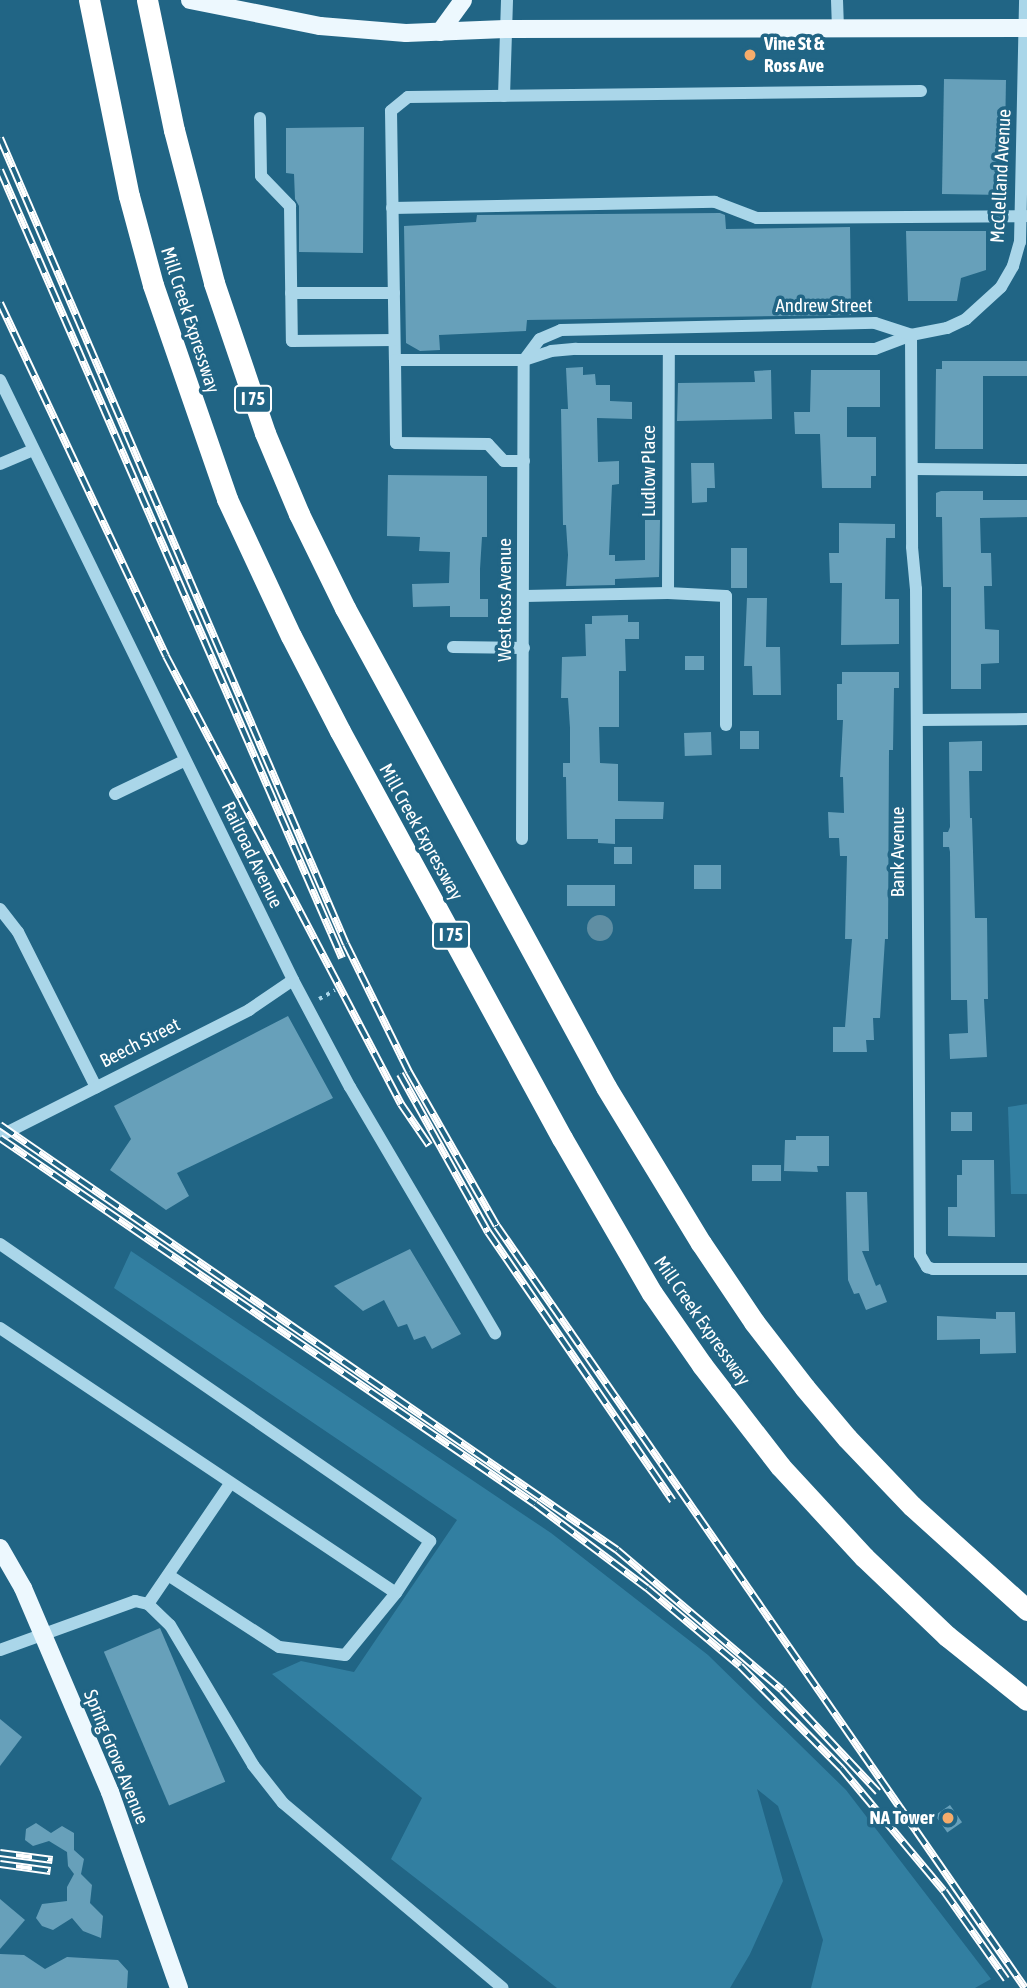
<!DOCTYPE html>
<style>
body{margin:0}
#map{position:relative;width:1027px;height:1988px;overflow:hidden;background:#216585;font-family:"Asap Condensed",sans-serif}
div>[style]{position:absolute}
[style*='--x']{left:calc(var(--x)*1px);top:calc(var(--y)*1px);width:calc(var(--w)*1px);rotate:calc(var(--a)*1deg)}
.green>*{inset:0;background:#327fa1}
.water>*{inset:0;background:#5f8ea3}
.round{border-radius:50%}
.building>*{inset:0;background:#67a0ba;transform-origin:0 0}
.path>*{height:3.5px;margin-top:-1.75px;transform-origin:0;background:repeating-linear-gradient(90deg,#aad6e9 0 3.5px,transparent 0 8.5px)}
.minor>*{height:12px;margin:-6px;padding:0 6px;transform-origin:6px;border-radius:6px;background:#aad6e9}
.major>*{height:18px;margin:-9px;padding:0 9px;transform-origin:9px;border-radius:9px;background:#edf8fe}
.highway>*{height:21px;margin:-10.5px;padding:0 10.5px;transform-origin:10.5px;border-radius:10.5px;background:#fff}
.rail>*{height:8px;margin-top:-4px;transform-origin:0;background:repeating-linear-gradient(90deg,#216585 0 16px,#fff 0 32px);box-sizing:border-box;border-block:2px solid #fff}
.dots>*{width:19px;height:19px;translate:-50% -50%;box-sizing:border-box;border:4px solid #216585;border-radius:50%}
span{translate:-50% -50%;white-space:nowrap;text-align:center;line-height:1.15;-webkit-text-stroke:7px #216585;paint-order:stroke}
.shield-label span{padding:2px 5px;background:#216585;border:2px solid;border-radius:5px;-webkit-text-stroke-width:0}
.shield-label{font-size:18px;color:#fff;font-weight:700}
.poi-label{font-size:19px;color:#fff;font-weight:700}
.left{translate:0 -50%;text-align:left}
.right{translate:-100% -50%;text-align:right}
.street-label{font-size:19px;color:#fff}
</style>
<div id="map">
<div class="green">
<i style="clip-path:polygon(1027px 1104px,1027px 1194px,1011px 1194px,1008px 1107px)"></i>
<i style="clip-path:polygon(131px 1251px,551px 1533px,708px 1655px,846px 1790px,991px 1979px,975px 1988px,811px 1988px,823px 1940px,778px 1806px,757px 1789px,783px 1881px,750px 1954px,730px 1988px,557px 1988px,391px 1859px,422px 1798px,272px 1674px,301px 1661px,354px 1672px,457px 1520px,114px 1288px)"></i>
</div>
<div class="water">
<i class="round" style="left:587px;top:915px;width:26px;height:26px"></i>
</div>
<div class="building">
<i style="left:944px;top:79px;width:62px;height:115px;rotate:1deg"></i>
<i style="clip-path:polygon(364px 127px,363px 253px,299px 252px,299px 206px,295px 199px,294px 174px,286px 173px,286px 128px)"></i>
<i style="clip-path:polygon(720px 213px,725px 215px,726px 229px,850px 227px,851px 315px,527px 320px,526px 331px,439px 335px,440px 350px,420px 351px,406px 343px,404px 226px,476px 222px,477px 215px)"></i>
<i style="clip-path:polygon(906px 231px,986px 231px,986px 270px,961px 278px,957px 301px,908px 301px)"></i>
<i style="clip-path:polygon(942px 361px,1027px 361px,1027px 376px,983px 376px,983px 449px,935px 449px,936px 369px,942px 369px)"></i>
<i style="clip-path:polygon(583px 367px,583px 375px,595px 374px,596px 385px,610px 385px,610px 401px,632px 402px,632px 419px,597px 418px,598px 462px,619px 461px,619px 484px,612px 485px,609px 555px,615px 555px,615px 561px,645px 560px,645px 520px,660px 520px,659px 577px,615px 579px,615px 585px,566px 586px,568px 555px,566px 525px,563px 525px,561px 409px,568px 409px,566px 368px)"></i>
<i style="clip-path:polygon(771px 370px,772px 419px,677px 421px,678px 383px,755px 382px,754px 371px)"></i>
<i style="clip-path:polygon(811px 370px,880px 370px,880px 407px,847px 407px,847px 437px,876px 437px,876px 476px,871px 476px,871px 488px,822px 488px,820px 434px,795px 434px,794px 412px,810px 412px)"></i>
<i style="clip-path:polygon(691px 463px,714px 463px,715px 488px,707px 488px,707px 502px,692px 503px)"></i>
<i style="clip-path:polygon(388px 475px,487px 476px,487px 537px,482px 537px,480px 569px,480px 599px,488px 599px,488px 617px,450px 617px,450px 606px,413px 607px,412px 584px,449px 583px,450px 552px,419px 551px,420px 537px,387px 536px)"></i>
<i style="clip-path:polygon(941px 491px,983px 491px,983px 500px,1027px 500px,1027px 517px,980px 518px,981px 553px,991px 553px,992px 586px,984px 586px,985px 629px,999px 630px,999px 663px,981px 664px,981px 689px,951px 689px,951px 587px,943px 587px,942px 517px,936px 517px,936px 493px)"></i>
<i style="clip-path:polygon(839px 523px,895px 524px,895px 538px,886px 538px,885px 599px,899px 599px,899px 644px,841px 645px,842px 583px,830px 583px,829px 553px,839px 553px)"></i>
<i style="left:731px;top:548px;width:16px;height:40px"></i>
<i style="clip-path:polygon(747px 598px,767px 598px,766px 647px,780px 647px,781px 695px,753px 695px,752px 666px,744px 666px)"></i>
<i style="clip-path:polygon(628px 615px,628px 622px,639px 622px,639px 639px,625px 639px,626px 671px,619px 671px,619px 727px,599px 727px,600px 763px,618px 764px,618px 801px,664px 802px,663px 819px,615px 819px,615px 844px,598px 843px,598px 839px,567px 839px,566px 777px,563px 777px,563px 763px,570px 763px,570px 728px,568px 698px,561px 698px,562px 657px,586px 656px,585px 624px,592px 624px,592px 616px)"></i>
<i style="left:685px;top:656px;width:19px;height:14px"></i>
<i style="clip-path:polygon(842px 672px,899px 672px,899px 688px,894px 688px,893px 750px,889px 750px,888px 939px,885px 939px,880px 1018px,873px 1018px,874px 1040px,866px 1040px,867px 1052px,833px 1052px,833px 1027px,845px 1027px,852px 939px,845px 939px,847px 856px,840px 856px,839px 838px,829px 838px,828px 812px,844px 813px,843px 777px,840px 777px,843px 720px,837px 720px,837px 684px,842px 684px)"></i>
<i style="left:740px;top:731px;width:19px;height:18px"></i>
<i style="left:711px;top:732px;width:23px;height:27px;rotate:88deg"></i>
<i style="clip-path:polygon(982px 741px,982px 771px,969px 771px,970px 818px,972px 818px,975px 918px,987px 918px,988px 999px,984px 999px,987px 1057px,950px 1059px,949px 1034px,968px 1033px,967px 1000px,951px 1000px,950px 852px,949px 847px,943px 847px,943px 832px,948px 832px,950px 827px,949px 742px)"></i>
<i style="left:614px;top:847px;width:18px;height:17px"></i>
<i style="left:694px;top:865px;width:27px;height:24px"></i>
<i style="left:567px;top:885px;width:48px;height:21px"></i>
<i style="clip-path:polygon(288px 1016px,333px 1098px,177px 1173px,189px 1196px,166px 1210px,110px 1170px,131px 1139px,114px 1106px)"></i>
<i style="left:972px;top:1112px;width:19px;height:21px;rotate:90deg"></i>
<i style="clip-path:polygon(796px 1136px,829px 1136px,829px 1166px,817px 1166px,818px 1172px,784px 1171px,785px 1140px,796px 1140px)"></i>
<i style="clip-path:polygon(962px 1160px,994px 1160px,995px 1237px,948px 1236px,948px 1207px,957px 1207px,957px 1175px,962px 1175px)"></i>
<i style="left:752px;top:1165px;width:29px;height:16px"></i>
<i style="clip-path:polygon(846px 1192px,867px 1192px,869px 1251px,862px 1251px,876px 1286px,880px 1284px,887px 1302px,866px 1310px,859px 1293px,854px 1294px,848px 1280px)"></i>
<i style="clip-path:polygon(410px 1249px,461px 1334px,432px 1349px,425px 1336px,414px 1340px,407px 1324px,398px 1327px,384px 1300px,363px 1311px,334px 1286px)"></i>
<i style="clip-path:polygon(996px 1312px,1015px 1312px,1016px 1353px,980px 1354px,980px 1339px,937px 1340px,937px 1316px,996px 1319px)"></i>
<i style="left:160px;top:1628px;width:167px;height:61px;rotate:67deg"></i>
<i style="clip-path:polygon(0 1719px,22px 1737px,0 1766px)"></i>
<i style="left:950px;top:1805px;width:21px;height:18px;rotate:55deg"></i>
<i style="clip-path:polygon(36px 1823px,51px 1833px,62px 1826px,74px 1833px,74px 1850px,84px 1859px,81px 1874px,92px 1885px,90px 1903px,103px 1916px,101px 1938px,83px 1931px,72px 1918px,53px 1930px,42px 1926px,36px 1918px,42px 1904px,67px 1901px,67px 1887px,74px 1874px,68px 1866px,67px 1852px,49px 1841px,33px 1846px,25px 1840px,26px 1829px)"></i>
<i style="clip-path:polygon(0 1899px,25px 1920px,0 1949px)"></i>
<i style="clip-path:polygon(0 1954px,24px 1955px,45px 1969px,67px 1957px,118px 1960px,128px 1971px,127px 1988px,0 1988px)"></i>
</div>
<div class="path">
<i style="--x:319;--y:999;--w:18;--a:-29"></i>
</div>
<div class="minor">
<i style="--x:837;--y:0;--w:28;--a:88"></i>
<i style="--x:921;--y:91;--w:513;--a:179.33"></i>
<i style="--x:408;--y:97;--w:22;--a:141"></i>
<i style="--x:391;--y:111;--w:249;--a:89.1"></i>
<i style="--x:395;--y:360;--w:129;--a:0"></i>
<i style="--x:524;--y:360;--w:28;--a:-18"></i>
<i style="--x:551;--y:351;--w:25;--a:-5"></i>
<i style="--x:576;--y:349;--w:299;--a:0"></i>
<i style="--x:875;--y:349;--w:39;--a:-21"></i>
<i style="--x:911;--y:335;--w:37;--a:-11"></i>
<i style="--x:947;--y:328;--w:21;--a:-25"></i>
<i style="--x:966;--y:319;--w:47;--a:-42.4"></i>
<i style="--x:1001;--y:287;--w:24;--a:-60"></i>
<i style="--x:1013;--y:266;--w:25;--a:-74"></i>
<i style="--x:1020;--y:242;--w:242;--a:-88.8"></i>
<i style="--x:504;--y:96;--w:96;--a:-88.2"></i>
<i style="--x:260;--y:118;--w:58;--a:89"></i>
<i style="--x:261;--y:176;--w:42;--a:46"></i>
<i style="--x:290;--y:206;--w:135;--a:89.2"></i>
<i style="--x:292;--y:341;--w:102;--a:-0.6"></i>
<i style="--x:392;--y:208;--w:323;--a:-1.1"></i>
<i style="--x:715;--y:202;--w:45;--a:20.9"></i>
<i style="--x:757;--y:218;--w:269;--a:-0.4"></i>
<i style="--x:291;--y:293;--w:103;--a:0"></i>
<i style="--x:911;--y:335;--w:212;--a:89.7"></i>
<i style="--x:912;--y:547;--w:42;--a:84.6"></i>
<i style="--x:916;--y:589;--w:666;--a:89.66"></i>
<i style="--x:920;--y:1255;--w:14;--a:60"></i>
<i style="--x:927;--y:1267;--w:6;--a:18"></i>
<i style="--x:933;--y:1269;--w:94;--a:0"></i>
<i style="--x:395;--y:360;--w:83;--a:89.3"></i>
<i style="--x:396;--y:443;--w:92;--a:0.6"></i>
<i style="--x:488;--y:444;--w:23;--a:47"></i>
<i style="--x:504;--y:461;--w:20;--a:0"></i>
<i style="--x:524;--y:360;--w:26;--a:-53"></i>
<i style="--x:540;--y:339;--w:23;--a:-23"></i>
<i style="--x:561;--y:330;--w:314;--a:-1.3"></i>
<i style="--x:875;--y:323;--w:38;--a:18"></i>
<i style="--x:0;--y:380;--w:668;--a:63.97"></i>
<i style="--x:293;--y:980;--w:121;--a:62"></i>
<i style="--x:350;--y:1087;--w:286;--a:59.5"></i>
<i style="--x:0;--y:464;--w:36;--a:-23"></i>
<i style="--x:914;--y:469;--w:113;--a:0.5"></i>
<i style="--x:668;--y:593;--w:243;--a:-89.8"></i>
<i style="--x:525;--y:596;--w:143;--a:-1.2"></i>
<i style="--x:668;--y:593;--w:58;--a:3"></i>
<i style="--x:726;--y:596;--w:129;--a:90"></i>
<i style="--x:453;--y:647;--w:71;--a:0.8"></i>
<i style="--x:918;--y:720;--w:109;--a:-0.5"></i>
<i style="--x:115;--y:794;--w:76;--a:-25.6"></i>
<i style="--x:522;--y:839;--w:479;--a:-89.8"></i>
<i style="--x:0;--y:909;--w:29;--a:52"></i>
<i style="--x:18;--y:932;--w:174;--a:63.3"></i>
<i style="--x:0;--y:1136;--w:279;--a:-26.8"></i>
<i style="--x:249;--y:1010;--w:53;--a:-34.3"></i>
<i style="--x:0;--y:1244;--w:523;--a:34.63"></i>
<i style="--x:430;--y:1541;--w:62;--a:123.2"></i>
<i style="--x:396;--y:1593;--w:80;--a:129.4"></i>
<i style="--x:345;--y:1655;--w:66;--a:-173.1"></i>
<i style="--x:279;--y:1647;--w:132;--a:-147"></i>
<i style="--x:0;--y:1328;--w:476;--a:33.8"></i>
<i style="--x:148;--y:1604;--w:145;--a:-55.7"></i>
<i style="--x:0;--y:1650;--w:144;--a:-19.9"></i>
<i style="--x:135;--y:1601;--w:13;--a:13"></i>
<i style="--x:148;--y:1604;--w:30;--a:44"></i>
<i style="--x:170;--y:1625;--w:163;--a:59.3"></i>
<i style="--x:253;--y:1765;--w:48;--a:51.7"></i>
<i style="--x:283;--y:1803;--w:287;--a:40.1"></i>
</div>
<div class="major">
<i style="--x:190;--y:0;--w:133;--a:11.3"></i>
<i style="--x:320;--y:26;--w:86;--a:4.7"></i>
<i style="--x:406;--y:33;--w:99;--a:-2.3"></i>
<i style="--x:505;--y:29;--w:522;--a:-0.11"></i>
<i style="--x:440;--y:32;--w:39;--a:-54"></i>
<i style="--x:0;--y:1548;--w:46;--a:60.1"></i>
<i style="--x:23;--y:1588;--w:222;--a:66.9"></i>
<i style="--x:110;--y:1792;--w:208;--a:70.6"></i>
</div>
<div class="highway">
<i style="--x:89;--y:0;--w:200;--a:78.5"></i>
<i style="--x:129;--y:196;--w:92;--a:74.9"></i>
<i style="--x:153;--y:285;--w:226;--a:70.9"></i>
<i style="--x:227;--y:499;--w:151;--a:65"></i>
<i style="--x:291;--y:636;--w:107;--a:62.7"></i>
<i style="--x:340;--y:731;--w:464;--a:61.4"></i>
<i style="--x:562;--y:1138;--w:179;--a:59.9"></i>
<i style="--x:652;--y:1293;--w:88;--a:55.2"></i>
<i style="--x:702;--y:1365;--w:128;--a:52.3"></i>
<i style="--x:780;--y:1466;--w:124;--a:47.3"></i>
<i style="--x:864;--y:1557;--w:115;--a:43.6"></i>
<i style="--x:947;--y:1636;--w:102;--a:38.7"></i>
<i style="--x:147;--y:0;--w:133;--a:78.3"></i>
<i style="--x:174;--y:130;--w:158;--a:75.3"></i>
<i style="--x:214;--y:283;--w:158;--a:71.2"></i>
<i style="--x:265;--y:433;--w:88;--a:67.2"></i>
<i style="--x:299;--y:514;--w:105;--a:63.9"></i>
<i style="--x:345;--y:608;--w:545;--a:61.41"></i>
<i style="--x:606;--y:1087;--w:183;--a:58.7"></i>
<i style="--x:701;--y:1243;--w:95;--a:56.1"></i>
<i style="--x:754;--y:1322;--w:83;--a:52.3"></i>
<i style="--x:805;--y:1388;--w:65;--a:50"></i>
<i style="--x:847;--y:1438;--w:94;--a:46.3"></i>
<i style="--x:912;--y:1506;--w:155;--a:42.1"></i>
</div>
<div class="rail">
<i style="--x:0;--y:138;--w:877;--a:66.77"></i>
<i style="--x:346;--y:944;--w:143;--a:63.8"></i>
<i style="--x:409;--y:1072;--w:177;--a:60.3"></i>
<i style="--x:497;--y:1226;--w:927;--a:55.28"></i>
<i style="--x:0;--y:170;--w:859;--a:66.54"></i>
<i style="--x:0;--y:303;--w:390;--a:64.8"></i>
<i style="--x:166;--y:656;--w:506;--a:62.32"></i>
<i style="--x:401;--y:1104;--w:50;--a:55.7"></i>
<i style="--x:400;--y:1074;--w:181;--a:60.9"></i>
<i style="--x:488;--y:1232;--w:326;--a:55.5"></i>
<i style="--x:0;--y:1125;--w:749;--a:34.56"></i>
<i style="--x:617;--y:1550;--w:216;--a:40.3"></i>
<i style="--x:782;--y:1690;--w:140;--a:46.7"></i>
<i style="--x:0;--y:1138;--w:648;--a:34.38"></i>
<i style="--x:535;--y:1504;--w:140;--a:36.9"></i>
<i style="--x:647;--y:1588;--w:121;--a:40"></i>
<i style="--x:740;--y:1666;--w:144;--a:45.3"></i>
<i style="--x:841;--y:1768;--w:160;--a:50.1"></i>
<i style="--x:944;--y:1891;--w:108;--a:54.8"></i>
<i style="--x:0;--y:1853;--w:53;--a:7.5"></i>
<i style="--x:0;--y:1864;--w:51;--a:7.8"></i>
</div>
<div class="dots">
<i style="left:750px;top:55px;background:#f6ac6b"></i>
<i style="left:948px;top:1818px;background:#f6ac6b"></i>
</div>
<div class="shield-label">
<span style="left:253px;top:399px">I 75</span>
<span style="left:451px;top:935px">I 75</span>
</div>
<div class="poi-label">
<span class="left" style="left:764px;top:55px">Vine St &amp;<br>Ross Ave</span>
<span class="right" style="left:934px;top:1818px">NA Tower</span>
</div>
<div class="street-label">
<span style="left:1001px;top:176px;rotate:-87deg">McClelland Avenue</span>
<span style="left:824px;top:306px">Andrew Street</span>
<span style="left:190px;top:320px;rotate:72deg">Mill Creek Expressway</span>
<span style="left:649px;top:471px;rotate:-90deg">Ludlow Place</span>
<span style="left:505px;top:600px;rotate:-90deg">West Ross Avenue</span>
<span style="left:421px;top:832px;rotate:61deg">Mill Creek Expressway</span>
<span style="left:898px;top:852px;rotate:-90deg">Bank Avenue</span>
<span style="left:252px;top:855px;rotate:64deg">Railroad Avenue</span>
<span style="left:140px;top:1043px;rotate:-27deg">Beech Street</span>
<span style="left:702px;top:1321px;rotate:55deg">Mill Creek Expressway</span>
<span style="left:116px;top:1757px;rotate:68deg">Spring Grove Avenue</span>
</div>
</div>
